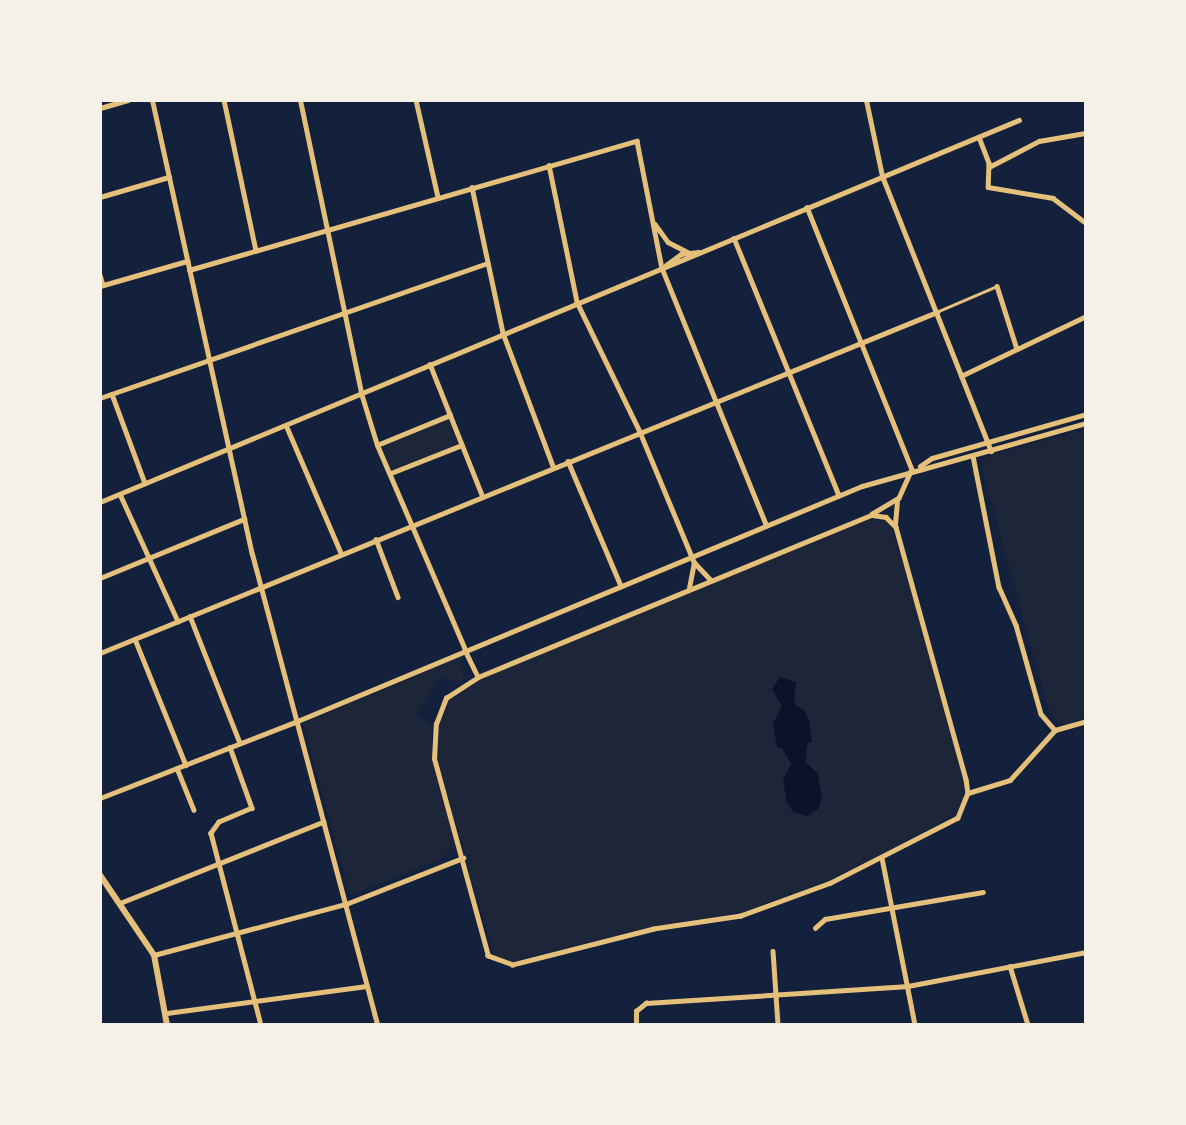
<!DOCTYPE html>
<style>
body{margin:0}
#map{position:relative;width:1186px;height:1125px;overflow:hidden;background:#14213d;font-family:Figtree,sans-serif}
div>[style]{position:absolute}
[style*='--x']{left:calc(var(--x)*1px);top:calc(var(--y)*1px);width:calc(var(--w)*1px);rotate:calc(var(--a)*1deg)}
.green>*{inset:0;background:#1d2539;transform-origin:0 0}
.water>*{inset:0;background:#0b132b}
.pedestrian>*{height:2.5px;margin:-1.25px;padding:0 1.25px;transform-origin:1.25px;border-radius:1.25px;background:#e5c07b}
.minor>*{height:4.5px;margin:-2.25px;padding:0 2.25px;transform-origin:2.25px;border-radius:2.25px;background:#e5c07b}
.tertiary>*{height:5px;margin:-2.5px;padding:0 2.5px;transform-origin:2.5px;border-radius:2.5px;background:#e5c07b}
.secondary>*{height:5px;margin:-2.5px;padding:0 2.5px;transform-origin:2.5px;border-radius:2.5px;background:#e5c07b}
.primary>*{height:6px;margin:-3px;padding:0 3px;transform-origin:3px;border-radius:3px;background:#e5c07b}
span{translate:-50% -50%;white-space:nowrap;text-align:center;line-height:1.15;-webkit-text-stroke:7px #f6f1e7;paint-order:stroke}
.frame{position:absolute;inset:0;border:102px solid #f6f1e7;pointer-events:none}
</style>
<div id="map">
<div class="green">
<i style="left:449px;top:417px;width:29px;height:74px;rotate:68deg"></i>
<i style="clip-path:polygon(1086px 429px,1086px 718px,1065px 725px,1055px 722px,1047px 704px,981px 464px,984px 458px)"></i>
<i style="clip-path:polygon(872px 518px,889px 523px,904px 565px,964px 783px,964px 798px,956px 814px,837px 877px,750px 909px,700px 922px,653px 926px,513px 961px,494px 956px,437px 758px,436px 735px,449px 701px,479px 679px)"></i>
<i style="clip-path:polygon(462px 657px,464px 679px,456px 683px,442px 674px,416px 715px,432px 726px,432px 760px,456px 846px,439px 860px,350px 895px,303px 723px)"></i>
</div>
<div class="water">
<i style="clip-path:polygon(780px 677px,796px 682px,794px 704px,804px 710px,809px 721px,812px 742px,808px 743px,805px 761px,818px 774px,822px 797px,818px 809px,807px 816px,794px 813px,787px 803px,783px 780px,791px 764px,782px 748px,777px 748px,773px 724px,782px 706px,772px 689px)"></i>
</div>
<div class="pedestrian">
<i style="--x:939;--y:311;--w:63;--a:-23.3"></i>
</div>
<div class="minor">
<i style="--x:224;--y:100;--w:154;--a:78"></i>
<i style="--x:416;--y:100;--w:99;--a:77.2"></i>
<i style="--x:979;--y:137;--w:28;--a:69"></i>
<i style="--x:989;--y:163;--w:24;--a:92"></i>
<i style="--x:988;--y:187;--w:66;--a:9.6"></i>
<i style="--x:1053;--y:198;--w:41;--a:37.1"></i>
<i style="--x:549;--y:165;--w:140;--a:78.4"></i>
<i style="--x:577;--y:302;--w:144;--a:64.1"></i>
<i style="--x:640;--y:432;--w:141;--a:67.4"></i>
<i style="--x:694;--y:562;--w:25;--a:47"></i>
<i style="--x:989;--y:167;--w:56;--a:-27.5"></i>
<i style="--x:1039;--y:141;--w:48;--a:-9.7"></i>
<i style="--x:472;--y:187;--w:149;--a:78"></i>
<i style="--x:503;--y:333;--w:142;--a:69.4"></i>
<i style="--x:100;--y:197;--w:72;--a:-16.2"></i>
<i style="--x:807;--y:207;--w:282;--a:68.2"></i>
<i style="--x:912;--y:469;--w:32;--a:114"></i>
<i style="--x:899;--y:498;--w:31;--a:149"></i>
<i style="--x:655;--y:224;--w:22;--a:54"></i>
<i style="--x:668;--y:242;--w:22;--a:27"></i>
<i style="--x:734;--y:238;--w:278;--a:67.8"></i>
<i style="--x:666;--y:265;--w:19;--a:-36"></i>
<i style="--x:681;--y:254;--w:17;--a:-7"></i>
<i style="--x:189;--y:270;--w:466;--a:-16.1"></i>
<i style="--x:637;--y:141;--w:129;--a:78.9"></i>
<i style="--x:662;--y:268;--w:276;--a:67.9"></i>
<i style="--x:100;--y:275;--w:10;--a:73"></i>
<i style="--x:100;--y:286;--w:91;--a:-16"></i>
<i style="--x:997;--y:286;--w:66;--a:72.4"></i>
<i style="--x:430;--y:364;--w:141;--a:68.3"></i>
<i style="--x:961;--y:376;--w:139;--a:-25.6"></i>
<i style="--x:112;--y:394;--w:95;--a:69.7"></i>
<i style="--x:100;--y:398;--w:410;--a:-19.2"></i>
<i style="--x:286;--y:425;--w:139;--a:66.7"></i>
<i style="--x:377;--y:445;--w:79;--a:-22.3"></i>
<i style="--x:973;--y:456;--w:134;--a:78.8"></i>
<i style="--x:999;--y:587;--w:42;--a:65.9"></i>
<i style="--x:1016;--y:625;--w:92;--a:74.3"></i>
<i style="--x:1041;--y:714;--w:21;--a:49"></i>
<i style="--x:568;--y:461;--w:136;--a:67"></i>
<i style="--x:391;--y:473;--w:76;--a:-21.5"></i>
<i style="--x:120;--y:494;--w:140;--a:65.5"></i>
<i style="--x:100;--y:502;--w:995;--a:-22.57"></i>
<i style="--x:872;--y:515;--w:14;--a:8"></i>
<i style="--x:886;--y:517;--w:14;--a:45"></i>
<i style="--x:896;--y:527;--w:262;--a:74.5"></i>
<i style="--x:966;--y:779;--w:14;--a:82"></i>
<i style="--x:968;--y:793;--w:27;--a:112"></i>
<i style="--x:958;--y:818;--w:143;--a:152.9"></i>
<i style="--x:831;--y:883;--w:96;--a:159.9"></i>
<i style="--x:741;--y:916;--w:88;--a:171.5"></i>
<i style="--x:654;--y:929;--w:146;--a:165.7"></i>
<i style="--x:513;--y:965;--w:27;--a:-160"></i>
<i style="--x:488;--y:956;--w:204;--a:-105.3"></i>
<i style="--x:434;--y:759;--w:35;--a:-87"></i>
<i style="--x:436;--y:724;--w:28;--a:-69"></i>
<i style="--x:446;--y:698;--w:38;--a:-33"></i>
<i style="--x:478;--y:677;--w:426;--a:-22.4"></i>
<i style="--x:895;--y:524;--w:22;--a:-85"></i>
<i style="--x:376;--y:539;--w:62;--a:69.2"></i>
<i style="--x:100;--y:578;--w:156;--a:-22.3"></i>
<i style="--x:689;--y:588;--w:25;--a:-79"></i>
<i style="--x:190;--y:616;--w:136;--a:68.5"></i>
<i style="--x:135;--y:639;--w:136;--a:68"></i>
<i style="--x:465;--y:650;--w:30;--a:64"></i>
<i style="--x:230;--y:747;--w:65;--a:70.2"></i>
<i style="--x:252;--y:808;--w:36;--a:157"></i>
<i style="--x:219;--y:822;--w:14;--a:126"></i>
<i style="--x:211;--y:833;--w:198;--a:75.4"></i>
<i style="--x:177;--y:768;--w:45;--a:68"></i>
<i style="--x:968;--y:793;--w:44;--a:-17.2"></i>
<i style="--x:1010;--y:780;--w:67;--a:-48"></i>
<i style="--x:1055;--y:730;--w:32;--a:-16"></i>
<i style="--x:882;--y:858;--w:170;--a:78.8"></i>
<i style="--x:120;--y:903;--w:219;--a:-21.8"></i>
<i style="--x:815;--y:928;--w:13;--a:-42"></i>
<i style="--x:825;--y:919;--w:160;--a:-9.7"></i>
<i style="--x:773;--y:951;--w:74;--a:86.1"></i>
<i style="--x:154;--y:955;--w:199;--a:-14.9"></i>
<i style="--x:346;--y:904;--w:126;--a:-21.5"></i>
<i style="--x:1010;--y:966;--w:62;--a:73"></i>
<i style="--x:167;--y:1013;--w:201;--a:-7.7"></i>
<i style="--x:636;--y:1025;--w:14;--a:-90"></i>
<i style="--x:636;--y:1011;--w:13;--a:-39"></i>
<i style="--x:646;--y:1003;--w:263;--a:-3.7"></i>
<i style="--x:908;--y:986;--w:181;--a:-10.8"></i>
</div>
<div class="tertiary">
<i style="--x:300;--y:100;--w:299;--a:78.2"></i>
<i style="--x:361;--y:393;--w:54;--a:72.9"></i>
<i style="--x:377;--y:445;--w:222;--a:66.7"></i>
<i style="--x:866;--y:100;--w:78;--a:78.1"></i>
<i style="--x:882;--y:176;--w:296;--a:68.4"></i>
<i style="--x:100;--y:108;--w:29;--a:-16"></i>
<i style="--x:920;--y:466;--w:14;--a:-34"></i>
<i style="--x:932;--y:458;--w:160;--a:-15.9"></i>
<i style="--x:100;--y:653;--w:904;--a:-22.17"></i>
<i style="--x:100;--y:798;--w:209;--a:-21.3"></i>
<i style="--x:295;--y:722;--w:614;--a:-22.6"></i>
<i style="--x:862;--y:486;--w:233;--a:-15.7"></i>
</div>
<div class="secondary">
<i style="--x:152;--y:100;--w:465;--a:77.6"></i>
<i style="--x:252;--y:554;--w:487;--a:75.1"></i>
</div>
<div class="primary">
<i style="--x:100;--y:875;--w:97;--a:56"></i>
<i style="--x:154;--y:955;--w:71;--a:79.5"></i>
</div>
<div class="frame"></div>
</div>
